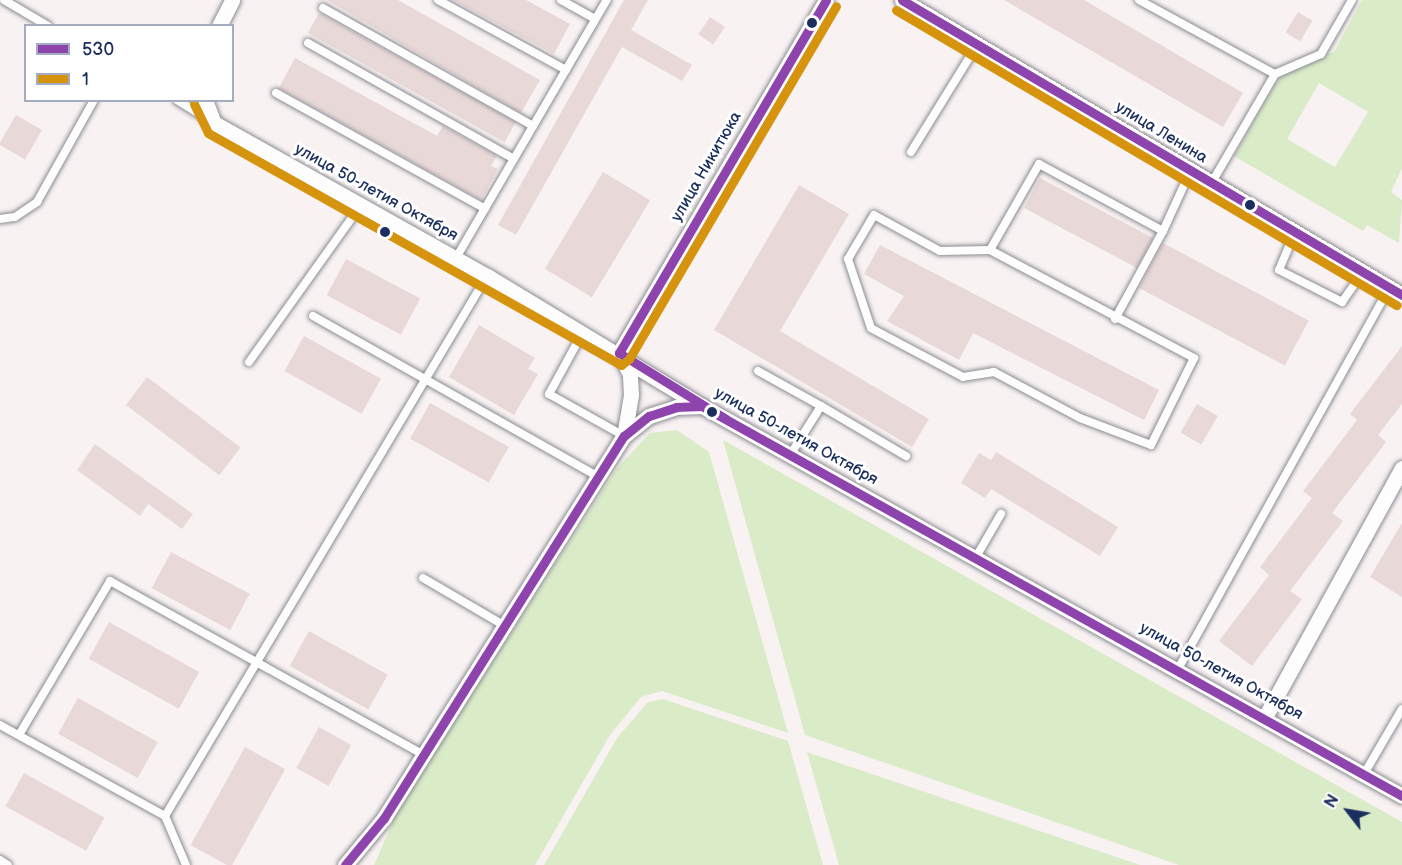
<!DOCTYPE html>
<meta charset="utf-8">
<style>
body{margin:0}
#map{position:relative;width:1402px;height:865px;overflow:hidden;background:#f8f2f2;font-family:"Balsamiq Sans",sans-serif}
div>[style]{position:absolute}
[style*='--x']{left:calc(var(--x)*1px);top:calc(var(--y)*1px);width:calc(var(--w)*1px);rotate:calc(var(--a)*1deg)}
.green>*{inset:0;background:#d9ecc7}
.building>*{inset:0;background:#e8d9d8;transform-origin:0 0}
.roads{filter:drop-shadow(0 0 2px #8b8c94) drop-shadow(0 0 2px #8b8c94)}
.service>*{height:8px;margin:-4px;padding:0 4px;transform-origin:4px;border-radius:4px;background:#fefdfd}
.minor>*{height:15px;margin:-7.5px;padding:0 7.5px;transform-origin:7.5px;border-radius:7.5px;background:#fefdfd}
.bus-1>*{height:9px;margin:-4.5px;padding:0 4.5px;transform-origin:4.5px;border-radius:4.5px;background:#8e44ad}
.bus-2>*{height:9px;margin:-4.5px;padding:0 4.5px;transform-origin:4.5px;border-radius:4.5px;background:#d6940e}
.dots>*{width:16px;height:16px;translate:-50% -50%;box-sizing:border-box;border:3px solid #fff;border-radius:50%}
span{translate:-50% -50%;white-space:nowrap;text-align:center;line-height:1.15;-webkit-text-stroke:6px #fff;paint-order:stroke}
.street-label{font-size:16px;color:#1b2f5e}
.legend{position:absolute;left:24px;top:24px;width:210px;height:78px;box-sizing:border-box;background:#fff;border:2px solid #a4acbf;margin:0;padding:8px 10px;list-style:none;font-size:18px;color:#1b2f5e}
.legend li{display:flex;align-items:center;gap:12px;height:30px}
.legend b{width:30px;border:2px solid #a4acbf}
.north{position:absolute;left:1318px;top:781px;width:60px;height:60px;-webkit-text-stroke:4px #fff;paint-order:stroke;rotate:301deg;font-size:16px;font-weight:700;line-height:24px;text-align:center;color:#1b2f5e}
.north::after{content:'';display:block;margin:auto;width:21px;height:27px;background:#1b2f5e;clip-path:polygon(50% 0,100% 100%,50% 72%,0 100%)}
</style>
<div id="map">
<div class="green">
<i style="clip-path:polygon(evenodd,1362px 0,1402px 0,1402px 168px,1391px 192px,1402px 200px,1399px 243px,1367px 225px,1363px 231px,1234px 156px,1275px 84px,1290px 67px,1334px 52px,1362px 0,1319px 83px,1368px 112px,1335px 167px,1287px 139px,1319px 83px)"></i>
<i style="clip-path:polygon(677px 430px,709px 452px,788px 733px,662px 691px,641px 697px,610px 735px,535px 865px,374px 865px,399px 808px,617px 468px,650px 433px)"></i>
<i style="clip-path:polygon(723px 440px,1402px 822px,1402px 865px,1179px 865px,805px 735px)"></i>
<i style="clip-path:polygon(663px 699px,788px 741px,823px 865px,544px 865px,617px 738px,648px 702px)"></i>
<i style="clip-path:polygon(807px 752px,1140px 865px,839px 865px)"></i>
</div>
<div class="building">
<i style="clip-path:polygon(327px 0,398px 0,540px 80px,521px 113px)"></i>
<i style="clip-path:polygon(453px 0,526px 0,570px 24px,554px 54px)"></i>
<i style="clip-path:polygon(624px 0,648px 0,631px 30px,692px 65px,682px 81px,622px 47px,516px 235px,498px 225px)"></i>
<i style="clip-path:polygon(1004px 0,1084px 0,1243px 93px,1223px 127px)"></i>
<i style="left:1298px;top:12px;width:17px;height:24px;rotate:31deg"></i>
<i style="left:319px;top:13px;width:225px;height:23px;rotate:29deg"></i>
<i style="left:710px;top:17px;width:18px;height:21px;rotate:34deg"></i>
<i style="clip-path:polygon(295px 58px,437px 136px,443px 126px,497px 156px,491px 166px,498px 169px,481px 200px,279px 88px)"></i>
<i style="left:16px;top:115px;width:30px;height:34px;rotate:30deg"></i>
<i style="left:603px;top:172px;width:55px;height:113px;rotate:31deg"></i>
<i style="left:1040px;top:178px;width:128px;height:34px;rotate:28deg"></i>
<i style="clip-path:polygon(799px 185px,849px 214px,780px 331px,929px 419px,912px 447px,714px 330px)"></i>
<i style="left:1163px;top:243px;width:165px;height:51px;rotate:28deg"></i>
<i style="clip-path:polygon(880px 245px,1159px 390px,1144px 420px,973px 333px,959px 360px,887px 321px,904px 296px,864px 274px)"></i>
<i style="left:346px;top:259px;width:84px;height:41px;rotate:28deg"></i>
<i style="clip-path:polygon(479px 325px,535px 358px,528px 369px,538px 374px,514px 415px,449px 377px)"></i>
<i style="left:304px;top:336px;width:88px;height:40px;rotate:29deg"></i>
<i style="clip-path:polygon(1402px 346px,1402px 404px,1378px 435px,1386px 442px,1332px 513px,1343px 521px,1290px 591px,1302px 599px,1252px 666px,1219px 641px,1269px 575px,1260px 567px,1312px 498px,1303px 491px,1357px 420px,1350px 414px)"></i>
<i style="left:147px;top:377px;width:117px;height:35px;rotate:37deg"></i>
<i style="left:430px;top:403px;width:90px;height:41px;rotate:29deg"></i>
<i style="left:1197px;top:404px;width:24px;height:33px;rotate:30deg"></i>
<i style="clip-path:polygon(95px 444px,193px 514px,182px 529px,148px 504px,140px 516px,77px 470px)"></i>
<i style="clip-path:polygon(996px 452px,1118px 527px,1100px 556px,991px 489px,985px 498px,961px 483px,979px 453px,991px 460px)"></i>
<i style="clip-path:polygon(1402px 523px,1402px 597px,1370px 577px)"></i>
<i style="left:171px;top:552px;width:89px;height:41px;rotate:28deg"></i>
<i style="left:109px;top:622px;width:103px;height:42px;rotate:29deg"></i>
<i style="left:309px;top:631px;width:90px;height:40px;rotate:29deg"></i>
<i style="left:78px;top:698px;width:91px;height:41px;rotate:29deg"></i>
<i style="left:319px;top:727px;width:37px;height:47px;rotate:29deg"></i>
<i style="left:245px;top:747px;width:46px;height:112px;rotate:29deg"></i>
<i style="left:24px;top:773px;width:92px;height:38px;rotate:29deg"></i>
</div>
<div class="roads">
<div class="service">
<i style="--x:4;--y:0;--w:51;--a:30.6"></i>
<i style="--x:438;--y:0;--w:146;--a:28.7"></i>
<i style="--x:561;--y:0;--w:39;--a:29"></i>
<i style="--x:1139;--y:0;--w:155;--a:28.6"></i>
<i style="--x:1275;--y:74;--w:127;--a:120.2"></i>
<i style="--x:323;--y:8;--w:241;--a:29.3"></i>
<i style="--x:308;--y:43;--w:236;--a:29.4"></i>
<i style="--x:1275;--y:74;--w:50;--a:-23.5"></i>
<i style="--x:1321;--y:54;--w:62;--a:-60.1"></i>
<i style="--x:276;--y:93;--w:239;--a:29"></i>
<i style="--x:177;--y:100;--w:39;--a:32"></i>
<i style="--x:911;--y:152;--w:126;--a:-58.3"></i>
<i style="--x:874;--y:215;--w:75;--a:28.6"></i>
<i style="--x:940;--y:251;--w:50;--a:-1.1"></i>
<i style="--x:990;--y:250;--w:231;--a:27.9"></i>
<i style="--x:1194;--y:358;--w:97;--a:116.3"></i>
<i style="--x:1151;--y:445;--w:76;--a:-159.2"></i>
<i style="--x:1080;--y:418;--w:98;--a:-151.9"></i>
<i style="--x:994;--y:372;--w:31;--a:171"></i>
<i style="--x:963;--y:377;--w:104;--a:-152"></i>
<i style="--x:871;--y:328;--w:73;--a:-108.4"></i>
<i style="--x:848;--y:259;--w:51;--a:-59.4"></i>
<i style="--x:0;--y:219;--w:15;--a:-8"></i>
<i style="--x:15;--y:217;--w:27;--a:-34"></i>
<i style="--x:37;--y:202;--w:117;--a:-60.8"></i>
<i style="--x:1295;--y:232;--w:41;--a:112.8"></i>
<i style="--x:1279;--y:270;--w:71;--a:26.9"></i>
<i style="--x:1342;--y:302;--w:37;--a:-55"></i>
<i style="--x:990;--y:250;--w:99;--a:-60.3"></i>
<i style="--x:1039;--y:164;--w:141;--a:28.4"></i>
<i style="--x:1163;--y:231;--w:65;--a:-65.4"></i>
<i style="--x:456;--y:258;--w:299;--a:-59.7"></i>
<i style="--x:313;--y:316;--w:328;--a:29.4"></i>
<i style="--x:1115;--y:319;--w:100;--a:-61.4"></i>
<i style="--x:583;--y:332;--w:71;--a:118.7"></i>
<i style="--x:549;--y:394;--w:86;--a:29.2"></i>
<i style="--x:249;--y:362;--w:193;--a:-54.5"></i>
<i style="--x:758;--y:371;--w:72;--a:29.1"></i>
<i style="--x:821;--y:406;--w:58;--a:122.3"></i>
<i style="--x:821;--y:406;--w:99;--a:30.5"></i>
<i style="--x:976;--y:557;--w:50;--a:-59.8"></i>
<i style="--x:423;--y:578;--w:95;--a:30.3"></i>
<i style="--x:1178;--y:669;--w:436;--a:-61"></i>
<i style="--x:0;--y:725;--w:188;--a:28.9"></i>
<i style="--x:165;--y:816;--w:53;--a:66.8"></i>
<i style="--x:19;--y:735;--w:179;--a:-59.4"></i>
<i style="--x:110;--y:581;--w:359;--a:29"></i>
<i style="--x:1364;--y:774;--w:75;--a:-59.7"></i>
<i style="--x:165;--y:816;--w:629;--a:-59.19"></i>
<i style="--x:0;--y:860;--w:9;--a:32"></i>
</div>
<div class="minor">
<i style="--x:902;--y:0;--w:581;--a:30.54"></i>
<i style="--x:219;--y:26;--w:29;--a:-63"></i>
<i style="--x:205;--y:100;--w:25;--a:69"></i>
<i style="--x:214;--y:123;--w:313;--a:29.3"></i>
<i style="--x:487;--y:276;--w:251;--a:31.2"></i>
<i style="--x:702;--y:406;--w:801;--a:29.12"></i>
<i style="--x:619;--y:353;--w:409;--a:-59.6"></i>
<i style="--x:624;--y:436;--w:32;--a:-39"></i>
<i style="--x:649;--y:416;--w:28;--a:-18"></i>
<i style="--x:676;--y:407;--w:26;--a:-2"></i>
<i style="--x:1265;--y:717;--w:284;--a:-61.2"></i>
<i style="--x:345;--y:865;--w:61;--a:-50.3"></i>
<i style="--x:384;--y:818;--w:451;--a:-57.9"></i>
<i style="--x:624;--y:436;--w:42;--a:-80.3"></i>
<i style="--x:631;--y:395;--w:21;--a:-93"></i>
<i style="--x:630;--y:374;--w:21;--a:-118"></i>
</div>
</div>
<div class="bus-1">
<i style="--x:902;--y:0;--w:581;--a:30.54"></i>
<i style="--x:726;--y:419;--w:126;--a:-148.3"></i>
<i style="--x:619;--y:353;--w:409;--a:-59.6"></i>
<i style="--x:345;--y:865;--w:61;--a:-50.3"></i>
<i style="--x:384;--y:818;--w:451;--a:-57.9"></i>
<i style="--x:624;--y:436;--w:32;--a:-39"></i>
<i style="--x:649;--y:416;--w:28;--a:-18"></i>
<i style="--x:676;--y:407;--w:26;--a:-2"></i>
<i style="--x:702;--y:406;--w:801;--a:29.12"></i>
</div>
<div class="bus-2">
<i style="--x:896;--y:10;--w:581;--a:30.54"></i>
<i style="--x:194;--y:104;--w:32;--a:64"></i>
<i style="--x:208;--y:133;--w:474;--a:29.3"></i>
<i style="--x:621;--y:365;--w:10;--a:-37"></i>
<i style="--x:629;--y:359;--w:409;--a:-59.6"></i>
</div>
<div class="dots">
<i style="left:812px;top:23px;background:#1b2f5e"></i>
<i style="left:1250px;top:205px;background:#1b2f5e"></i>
<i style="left:385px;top:232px;background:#1b2f5e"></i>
<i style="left:712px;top:412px;background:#1b2f5e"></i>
</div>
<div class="street-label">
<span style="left:1161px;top:133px;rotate:31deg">улица Ленина</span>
<span style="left:707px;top:167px;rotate:-60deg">улица Никитюка</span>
<span style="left:376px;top:193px;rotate:29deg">улица 50-летия Октября</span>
<span style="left:796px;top:437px;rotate:29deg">улица 50-летия Октября</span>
<span style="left:1221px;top:672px;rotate:29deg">улица 50-летия Октября</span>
</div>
<ul class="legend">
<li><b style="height:8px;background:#8e44ad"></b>530</li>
<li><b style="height:8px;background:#d6940e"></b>1</li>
</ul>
<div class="north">N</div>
</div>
